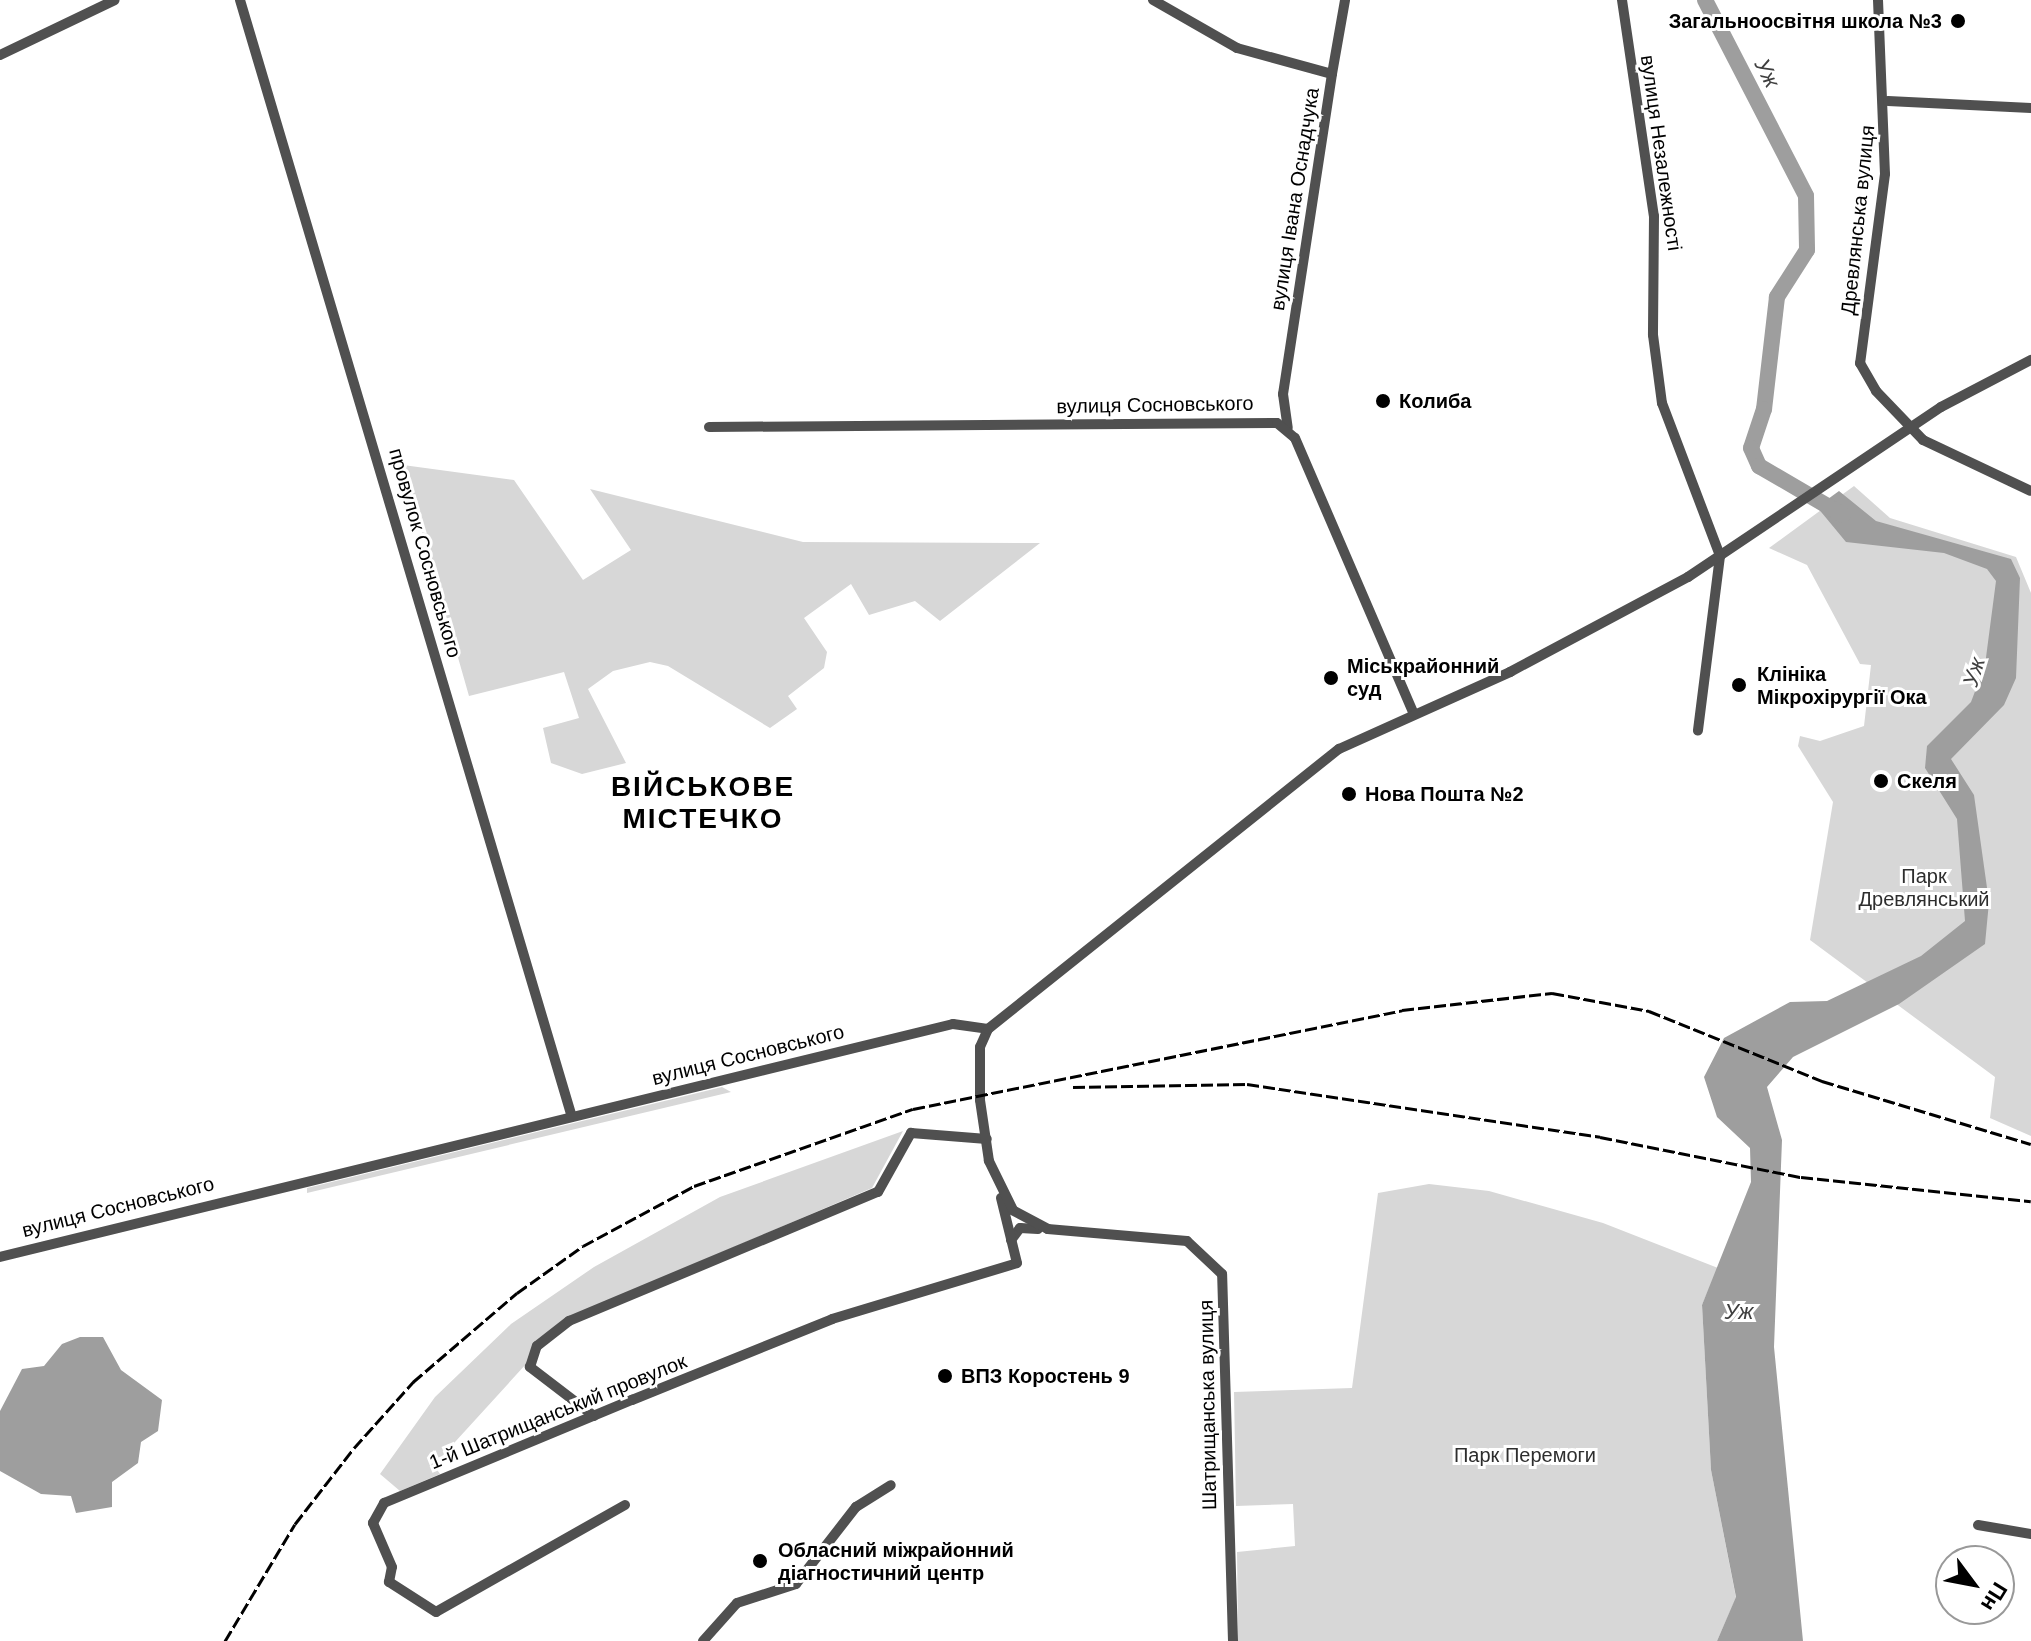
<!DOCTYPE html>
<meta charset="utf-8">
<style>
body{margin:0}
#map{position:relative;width:2031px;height:1641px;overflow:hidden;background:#fff;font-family:Helvetica,sans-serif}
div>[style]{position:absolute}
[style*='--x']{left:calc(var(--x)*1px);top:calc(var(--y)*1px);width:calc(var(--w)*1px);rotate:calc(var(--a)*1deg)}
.green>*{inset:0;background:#d7d7d7}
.water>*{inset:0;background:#9e9e9e}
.river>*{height:16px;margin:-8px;padding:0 8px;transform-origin:8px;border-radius:8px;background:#9e9e9e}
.minor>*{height:10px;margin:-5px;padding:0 5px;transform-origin:5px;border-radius:5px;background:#505050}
.rail>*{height:3px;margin-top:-1.5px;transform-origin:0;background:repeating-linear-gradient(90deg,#000 0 12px,transparent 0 16px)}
.dots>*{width:22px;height:22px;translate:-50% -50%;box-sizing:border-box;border:4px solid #fff;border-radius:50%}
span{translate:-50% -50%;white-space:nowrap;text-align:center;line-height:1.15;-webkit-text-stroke:6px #fff;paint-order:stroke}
.poi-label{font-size:20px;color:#000;font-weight:700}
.right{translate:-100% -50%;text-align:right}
.left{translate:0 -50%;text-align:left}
.street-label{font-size:20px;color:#000}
.park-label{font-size:20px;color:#2e2e2e}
.water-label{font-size:22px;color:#3f3f3f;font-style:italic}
.district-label{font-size:28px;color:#000;font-weight:700;letter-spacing:2px}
.north{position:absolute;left:1935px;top:1545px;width:80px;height:80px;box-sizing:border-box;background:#fff;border:2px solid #999;border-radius:50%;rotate:122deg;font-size:22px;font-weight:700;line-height:32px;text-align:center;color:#000}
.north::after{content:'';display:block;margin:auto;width:28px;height:36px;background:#000;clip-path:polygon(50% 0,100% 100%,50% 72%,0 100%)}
</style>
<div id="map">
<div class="green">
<i style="clip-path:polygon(403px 465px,514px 480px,583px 580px,631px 550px,590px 489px,803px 542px,1040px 543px,940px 621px,915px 601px,869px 615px,851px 584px,804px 618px,827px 652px,824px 668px,788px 696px,797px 709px,770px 728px,668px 666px,650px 662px,613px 671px,588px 689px,626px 763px,582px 774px,551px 763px,543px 728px,579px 718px,564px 672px,469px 696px)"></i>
<i style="clip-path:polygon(1854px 486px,1890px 518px,2016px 557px,2031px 593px,2031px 1136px,1990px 1118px,1995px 1077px,1810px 940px,1833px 802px,1798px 746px,1800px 736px,1820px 741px,1864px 726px,1871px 665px,1860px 664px,1807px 565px,1769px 548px)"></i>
<i style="clip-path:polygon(722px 1087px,731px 1092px,307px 1193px,307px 1188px)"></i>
<i style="clip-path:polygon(903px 1131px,872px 1188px,568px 1318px,434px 1465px,440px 1474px,400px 1491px,380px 1474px,435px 1397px,511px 1324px,594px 1267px,720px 1197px)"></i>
<i style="clip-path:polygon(1429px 1184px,1489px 1191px,1603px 1223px,1718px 1268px,1702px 1305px,1711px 1470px,1736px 1598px,1717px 1641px,1238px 1641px,1237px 1552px,1295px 1546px,1293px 1504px,1236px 1506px,1234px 1392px,1352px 1388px,1378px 1193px)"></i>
</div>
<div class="water">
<i style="clip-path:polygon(1839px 491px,1876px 521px,2011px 559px,2020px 578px,2016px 678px,2004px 705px,1951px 759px,1974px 795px,1989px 902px,1985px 944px,1899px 1004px,1793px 1057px,1767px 1087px,1782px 1140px,1774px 1347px,1803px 1641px,1717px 1641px,1736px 1597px,1711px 1470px,1702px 1305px,1751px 1182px,1750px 1148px,1717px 1117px,1704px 1077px,1724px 1038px,1790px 1002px,1827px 1001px,1921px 956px,1965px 921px,1957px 819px,1925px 768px,1927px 746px,1971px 702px,1985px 665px,1996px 581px,1987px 569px,1944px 553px,1846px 542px,1817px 507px)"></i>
<i style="clip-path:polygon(80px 1337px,103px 1337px,121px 1370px,162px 1400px,158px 1431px,141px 1442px,138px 1463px,112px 1482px,112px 1507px,76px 1513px,71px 1496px,41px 1494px,0 1471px,0 1411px,22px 1369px,44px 1366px,62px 1344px)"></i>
</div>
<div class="river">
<i style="--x:1705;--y:0;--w:220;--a:62.7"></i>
<i style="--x:1806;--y:196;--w:54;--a:88.9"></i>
<i style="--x:1807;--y:250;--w:56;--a:122.6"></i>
<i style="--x:1777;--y:297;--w:113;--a:96.6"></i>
<i style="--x:1764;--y:409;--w:41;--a:108.4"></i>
<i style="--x:1751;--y:448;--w:20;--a:66"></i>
<i style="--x:1759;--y:466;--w:97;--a:30.3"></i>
</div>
<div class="minor">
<i style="--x:240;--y:0;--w:1165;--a:73.45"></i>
<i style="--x:1153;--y:0;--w:97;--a:29.7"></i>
<i style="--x:1237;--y:48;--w:98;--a:15.3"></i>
<i style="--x:1332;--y:74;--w:324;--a:98.7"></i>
<i style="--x:1283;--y:394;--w:34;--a:82"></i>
<i style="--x:1622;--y:0;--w:218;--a:81.6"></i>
<i style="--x:1654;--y:216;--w:119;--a:90.5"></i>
<i style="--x:1653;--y:335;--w:69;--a:82.5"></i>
<i style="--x:1662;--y:403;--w:164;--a:69.2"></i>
<i style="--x:1720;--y:556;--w:176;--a:97.2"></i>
<i style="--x:1878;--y:0;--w:174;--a:87.7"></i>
<i style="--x:1885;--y:174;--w:191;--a:97.5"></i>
<i style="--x:1860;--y:363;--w:32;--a:60"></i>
<i style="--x:1876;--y:391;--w:68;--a:46.2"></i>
<i style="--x:1923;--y:440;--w:119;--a:25.3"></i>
<i style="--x:0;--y:55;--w:127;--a:-25.6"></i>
<i style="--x:1332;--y:74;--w:75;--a:-80"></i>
<i style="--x:1888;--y:101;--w:143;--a:2.8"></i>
<i style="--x:709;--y:427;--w:568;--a:-0.4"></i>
<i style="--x:1277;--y:423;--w:23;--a:40"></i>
<i style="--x:1295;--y:438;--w:301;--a:66.7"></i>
<i style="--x:1011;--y:1240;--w:15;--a:-53"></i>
<i style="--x:1020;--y:1228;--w:18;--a:3"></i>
<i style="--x:0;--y:1257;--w:981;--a:-13.74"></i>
<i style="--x:953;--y:1024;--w:35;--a:8"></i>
<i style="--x:594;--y:1416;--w:81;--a:-142.6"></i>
<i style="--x:530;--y:1367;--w:22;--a:-72"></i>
<i style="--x:537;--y:1346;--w:41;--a:-38"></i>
<i style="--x:569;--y:1321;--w:335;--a:-22.7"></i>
<i style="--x:878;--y:1192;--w:68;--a:-60.8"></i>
<i style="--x:911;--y:1133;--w:76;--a:4.5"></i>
<i style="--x:625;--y:1505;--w:217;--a:150.5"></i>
<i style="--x:436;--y:1612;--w:56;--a:-147.4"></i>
<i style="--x:389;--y:1582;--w:15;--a:-79"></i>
<i style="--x:392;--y:1567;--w:48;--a:-113.4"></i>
<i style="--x:373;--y:1523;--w:23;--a:-61"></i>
<i style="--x:384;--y:1503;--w:269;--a:-22.6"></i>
<i style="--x:632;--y:1400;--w:216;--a:-22"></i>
<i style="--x:832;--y:1319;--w:193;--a:-16.8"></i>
<i style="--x:1017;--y:1263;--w:67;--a:-103.8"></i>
<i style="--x:1978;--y:1525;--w:54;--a:9.6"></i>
<i style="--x:703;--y:1641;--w:51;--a:-48.2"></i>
<i style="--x:737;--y:1603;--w:62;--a:-17.9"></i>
<i style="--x:796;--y:1584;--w:98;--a:-52.1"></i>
<i style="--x:856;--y:1507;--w:41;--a:-32.2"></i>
<i style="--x:1233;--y:1641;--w:367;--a:-91.7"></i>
<i style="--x:1222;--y:1274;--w:48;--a:-136.7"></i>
<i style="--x:1187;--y:1241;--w:140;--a:-175.1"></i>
<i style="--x:1048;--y:1229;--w:40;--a:-152"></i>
<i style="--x:1013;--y:1210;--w:55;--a:-116.1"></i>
<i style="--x:989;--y:1161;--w:62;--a:-98.4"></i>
<i style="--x:980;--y:1100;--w:53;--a:-90"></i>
<i style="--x:980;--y:1047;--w:20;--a:-66"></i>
<i style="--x:988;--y:1029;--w:449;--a:-38.6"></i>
<i style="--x:1339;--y:749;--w:188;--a:-24.2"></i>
<i style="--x:1510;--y:672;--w:202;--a:-28.1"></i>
<i style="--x:1688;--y:577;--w:305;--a:-33.9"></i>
<i style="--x:1941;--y:407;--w:102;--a:-27.6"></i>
</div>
<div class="rail">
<i style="--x:1073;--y:1087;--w:174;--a:-1"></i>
<i style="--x:1247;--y:1084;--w:357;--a:8.5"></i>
<i style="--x:1600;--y:1137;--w:205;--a:11.3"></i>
<i style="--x:1801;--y:1177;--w:231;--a:6"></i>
<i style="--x:225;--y:1641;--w:136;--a:-59.1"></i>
<i style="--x:295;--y:1524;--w:96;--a:-52.2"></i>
<i style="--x:354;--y:1448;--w:89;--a:-48.2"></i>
<i style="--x:413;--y:1382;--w:137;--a:-40.6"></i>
<i style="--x:517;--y:1293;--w:81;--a:-35.5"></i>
<i style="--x:583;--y:1246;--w:126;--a:-28.4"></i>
<i style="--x:694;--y:1186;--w:232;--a:-19.4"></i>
<i style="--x:913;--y:1109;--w:499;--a:-11.4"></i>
<i style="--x:1402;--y:1010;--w:151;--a:-6.5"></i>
<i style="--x:1552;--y:993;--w:99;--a:10.5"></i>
<i style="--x:1649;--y:1011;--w:187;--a:22"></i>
<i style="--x:1822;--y:1081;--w:218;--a:16.8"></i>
</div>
<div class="dots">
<i style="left:1958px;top:21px;background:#000"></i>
<i style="left:1383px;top:401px;background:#000"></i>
<i style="left:1331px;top:678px;background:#000"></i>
<i style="left:1739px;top:685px;background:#000"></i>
<i style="left:1881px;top:781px;background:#000"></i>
<i style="left:1349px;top:794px;background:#000"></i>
<i style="left:945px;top:1376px;background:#000"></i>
<i style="left:760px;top:1561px;background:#000"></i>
</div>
<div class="poi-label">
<span class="right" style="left:1942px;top:21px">Загальноосвітня школа №3</span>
<span class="left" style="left:1399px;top:401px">Колиба</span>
<span class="left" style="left:1347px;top:678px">Міськрайонний<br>суд</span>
<span class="left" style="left:1757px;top:686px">Клініка<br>Мікрохірургії Ока</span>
<span class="left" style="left:1897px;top:781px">Скеля</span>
<span class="left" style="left:1365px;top:794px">Нова Пошта №2</span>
<span class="left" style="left:961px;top:1376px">ВПЗ Коростень 9</span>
<span class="left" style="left:778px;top:1562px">Обласний міжрайонний<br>діагностичний центр</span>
</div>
<div class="street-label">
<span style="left:1661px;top:153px;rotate:82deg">вулиця Незалежності</span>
<span style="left:1295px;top:199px;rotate:-81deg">вулиця Івана Оснадчука</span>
<span style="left:1858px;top:220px;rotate:-84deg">Древлянська вулиця</span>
<span style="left:1155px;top:405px;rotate:-1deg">вулиця Сосновського</span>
<span style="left:425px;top:553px;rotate:74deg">провулок Сосновського</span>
<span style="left:748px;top:1055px;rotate:-14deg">вулиця Сосновського</span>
<span style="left:118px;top:1207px;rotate:-14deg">вулиця Сосновського</span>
<span style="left:1208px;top:1405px;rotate:-91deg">Шатрищанська вулиця</span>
<span style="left:558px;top:1412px;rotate:-22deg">1-й Шатрищанський провулок</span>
</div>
<div class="park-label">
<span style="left:1924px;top:888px">Парк<br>Древлянський</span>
<span style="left:1525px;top:1455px">Парк Перемоги</span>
</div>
<div class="water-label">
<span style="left:1767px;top:73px;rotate:63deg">Уж</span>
<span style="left:1974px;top:672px;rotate:-73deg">Уж</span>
<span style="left:1739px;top:1312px">Уж</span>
</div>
<div class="district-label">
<span style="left:703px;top:803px">ВІЙСЬКОВЕ<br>МІСТЕЧКО</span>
</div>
<div class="north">Пн</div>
</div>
